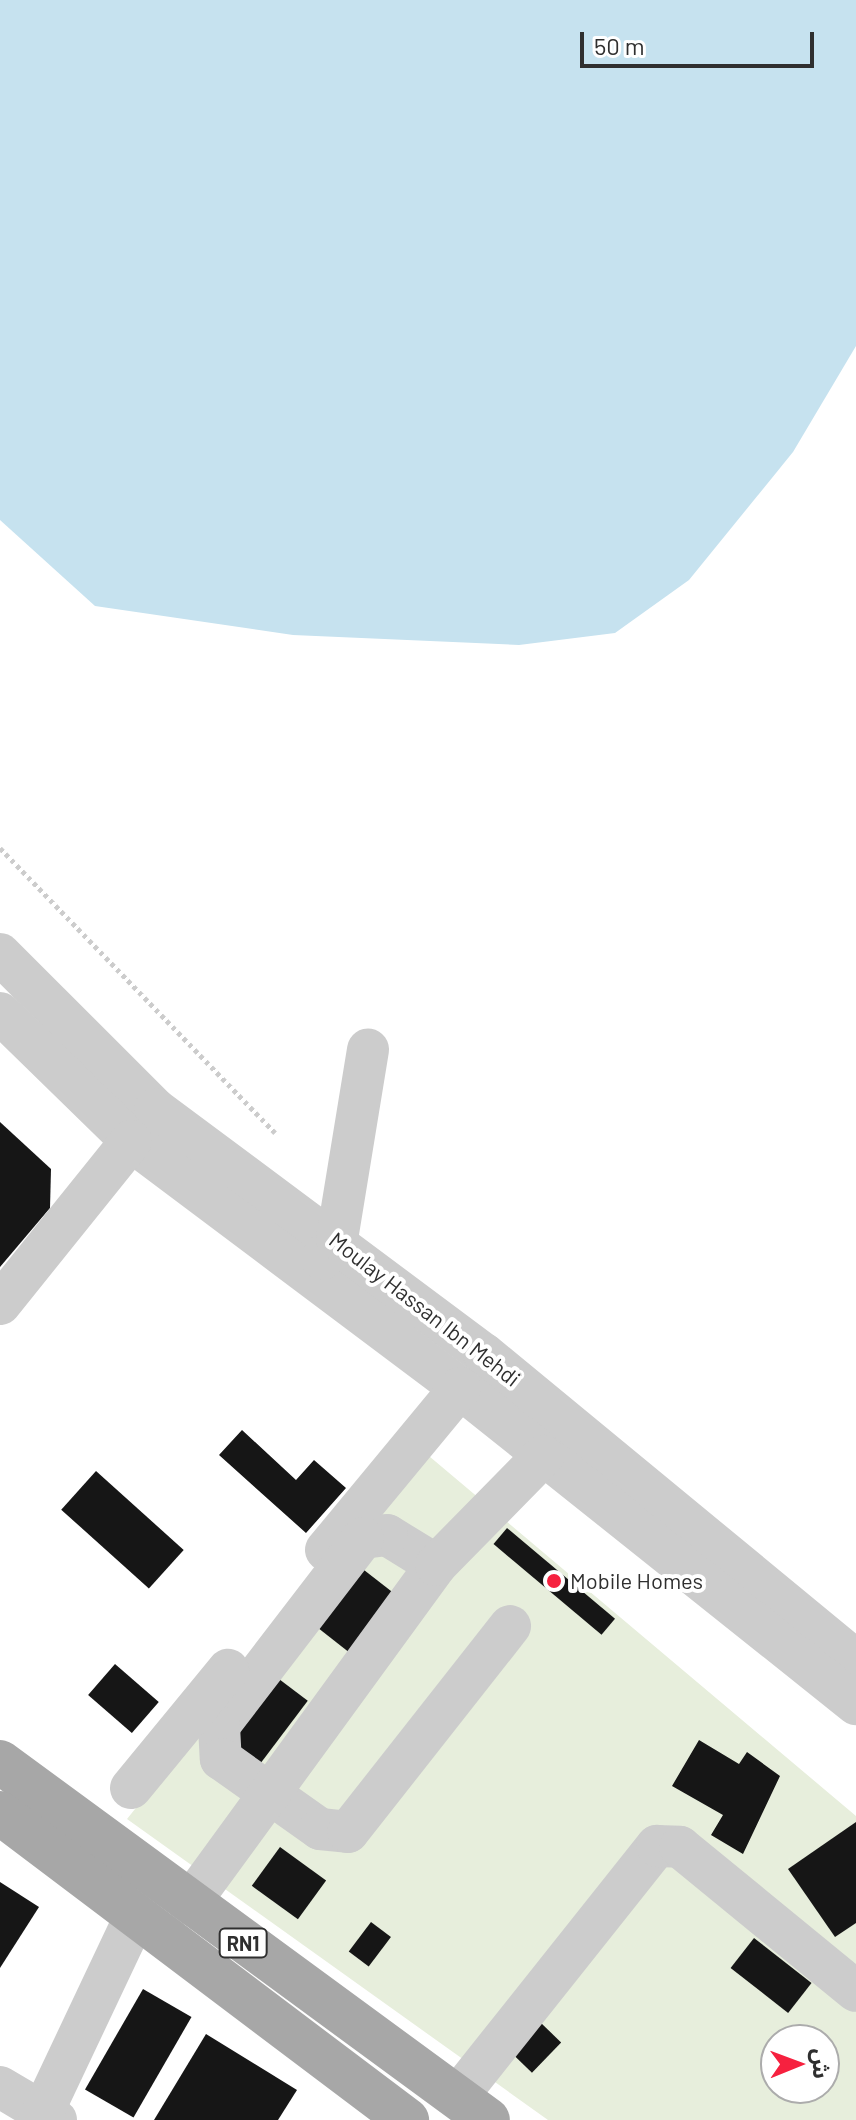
<!DOCTYPE html>
<meta charset="utf-8">
<style>
body{margin:0}
#map{position:relative;width:856px;height:2120px;overflow:hidden;background:#fff;font-family:Barlow,"Noto Sans Arabic",sans-serif}
div>[style]{position:absolute}
[style*='--x']{left:calc(var(--x)*1px);top:calc(var(--y)*1px);width:calc(var(--w)*1px);rotate:calc(var(--a)*1deg)}
.green>*{inset:0;background:#e7eedc}
.water>*{inset:0;background:#c6e2ef}
.building>*{inset:0;background:#161616;transform-origin:0 0}
.path>*{height:5px;margin-top:-2.5px;transform-origin:0;background:repeating-linear-gradient(90deg,#ccc 0 4px,transparent 0 8px)}
.minor>*{height:42px;margin:-21px;padding:0 21px;transform-origin:21px;border-radius:21px;background:#ccc}
.major>*{height:44px;margin:-22px;padding:0 22px;transform-origin:22px;border-radius:22px;background:#a7a7a7}
.dots>*{width:22px;height:22px;translate:-50% -50%;box-sizing:border-box;border:4px solid #fff;border-radius:50%}
span{translate:-50% -50%;white-space:nowrap;text-align:center;line-height:1.15;-webkit-text-stroke:8px #fff;paint-order:stroke}
.shield-label span{padding:2px 6px;background:#fff;border:2px solid;border-radius:6px;-webkit-text-stroke-width:0}
.shield-label{font-size:20px;color:#2f2f2f;font-weight:700}
.street-label{font-size:22px;color:#2f2f2f}
.poi-label{font-size:22px;color:#2f2f2f}
.left{translate:0 -50%;text-align:left}
.north{position:absolute;left:760px;top:2024px;width:80px;height:80px;box-sizing:border-box;background:#fff;border:2px solid #acacac;border-radius:50%;rotate:89deg;font-size:22px;font-weight:700;line-height:32px;text-align:center;color:#2f2f2f}
.north::after{content:'';display:block;margin:auto;width:28px;height:36px;background:#f6213f;clip-path:polygon(50% 0,100% 100%,50% 72%,0 100%)}
.scale{position:absolute;left:580px;top:32px;width:234px;height:36px;box-sizing:border-box;border:4px solid #2f2f2f;border-top:0;padding-left:10px;font-size:24px;line-height:28px;white-space:nowrap;color:#2f2f2f;-webkit-text-stroke:6px #fff;paint-order:stroke}
</style>
<div id="map">
<div class="green">
<i style="clip-path:polygon(evenodd,423px 1451px,856px 1816px,856px 2120px,548px 2120px,127px 1819px,423px 1451px,776px 2040px,824px 2040px,824px 2088px,776px 2088px,776px 2040px)"></i>
</div>
<div class="water">
<i style="clip-path:polygon(0 0,856px 0,856px 346px,793px 452px,689px 580px,615px 633px,519px 645px,293px 635px,95px 606px,0 520px)"></i>
</div>
<div class="building">
<i style="clip-path:polygon(0 1122px,51px 1169px,50px 1208px,0 1267px)"></i>
<i style="clip-path:polygon(242px 1430px,296px 1480px,314px 1460px,346px 1488px,306px 1533px,219px 1455px)"></i>
<i style="left:96px;top:1471px;width:118px;height:52px;rotate:42deg"></i>
<i style="left:507px;top:1528px;width:141px;height:21px;rotate:40deg"></i>
<i style="left:364px;top:1570px;width:42px;height:74px;rotate:38deg"></i>
<i style="left:115px;top:1664px;width:58px;height:41px;rotate:41deg"></i>
<i style="left:275px;top:1676px;width:41px;height:79px;rotate:37deg"></i>
<i style="clip-path:polygon(699px 1740px,739px 1764px,747px 1752px,780px 1776px,743px 1854px,711px 1835px,723px 1815px,672px 1786px)"></i>
<i style="clip-path:polygon(856px 1822px,856px 1923px,835px 1937px,788px 1869px)"></i>
<i style="left:280px;top:1847px;width:57px;height:48px;rotate:36deg"></i>
<i style="clip-path:polygon(0 1882px,39px 1907px,0 1968px)"></i>
<i style="left:371px;top:1922px;width:25px;height:37px;rotate:37deg"></i>
<i style="left:754px;top:1938px;width:73px;height:38px;rotate:38deg"></i>
<i style="left:143px;top:1989px;width:56px;height:116px;rotate:30deg"></i>
<i style="left:541px;top:2023px;width:28px;height:42px;rotate:44deg"></i>
<i style="clip-path:polygon(206px 2034px,297px 2090px,278px 2120px,154px 2120px)"></i>
</div>
<div class="path">
<i style="--x:0;--y:848;--w:396;--a:46"></i>
</div>
<div class="minor">
<i style="--x:0;--y:954;--w:219;--a:45"></i>
<i style="--x:155;--y:1109;--w:410;--a:36.7"></i>
<i style="--x:484;--y:1354;--w:482;--a:39.5"></i>
<i style="--x:0;--y:1013;--w:183;--a:44.3"></i>
<i style="--x:131;--y:1141;--w:411;--a:36.9"></i>
<i style="--x:460;--y:1388;--w:507;--a:38.59"></i>
<i style="--x:322;--y:1259;--w:25;--a:-53"></i>
<i style="--x:337;--y:1239;--w:192;--a:-80.7"></i>
<i style="--x:0;--y:1304;--w:209;--a:-51.2"></i>
<i style="--x:326;--y:1550;--w:210;--a:-50.4"></i>
<i style="--x:436;--y:1565;--w:57;--a:-148.5"></i>
<i style="--x:387;--y:1535;--w:24;--a:173"></i>
<i style="--x:363;--y:1538;--w:237;--a:127.5"></i>
<i style="--x:219;--y:1726;--w:33;--a:87"></i>
<i style="--x:221;--y:1759;--w:121;--a:35.3"></i>
<i style="--x:320;--y:1829;--w:28;--a:6"></i>
<i style="--x:348;--y:1832;--w:262;--a:-51.8"></i>
<i style="--x:131;--y:1788;--w:153;--a:-50.6"></i>
<i style="--x:189;--y:1904;--w:419;--a:-53.9"></i>
<i style="--x:436;--y:1565;--w:153;--a:-45.5"></i>
<i style="--x:0;--y:2087;--w:65;--a:30.5"></i>
<i style="--x:457;--y:2097;--w:321;--a:-51.5"></i>
<i style="--x:657;--y:1846;--w:23;--a:2"></i>
<i style="--x:680;--y:1847;--w:227;--a:39.3"></i>
<i style="--x:39;--y:2120;--w:227;--a:-64.7"></i>
</div>
<div class="major">
<i style="--x:0;--y:1762;--w:605;--a:36.26"></i>
<i style="--x:0;--y:1813;--w:510;--a:37.03"></i>
</div>
<div class="dots">
<i style="left:554px;top:1581px;background:#f6213f"></i>
</div>
<div class="shield-label">
<span style="left:243px;top:1943px">RN1</span>
</div>
<div class="street-label">
<span style="left:425px;top:1309px;rotate:38deg">Moulay Hassan Ibn Mehdi</span>
</div>
<div class="poi-label">
<span class="left" style="left:570px;top:1581px">Mobile Homes</span>
</div>
<div class="north">ش</div>
<div class="scale">50 m</div>
</div>
